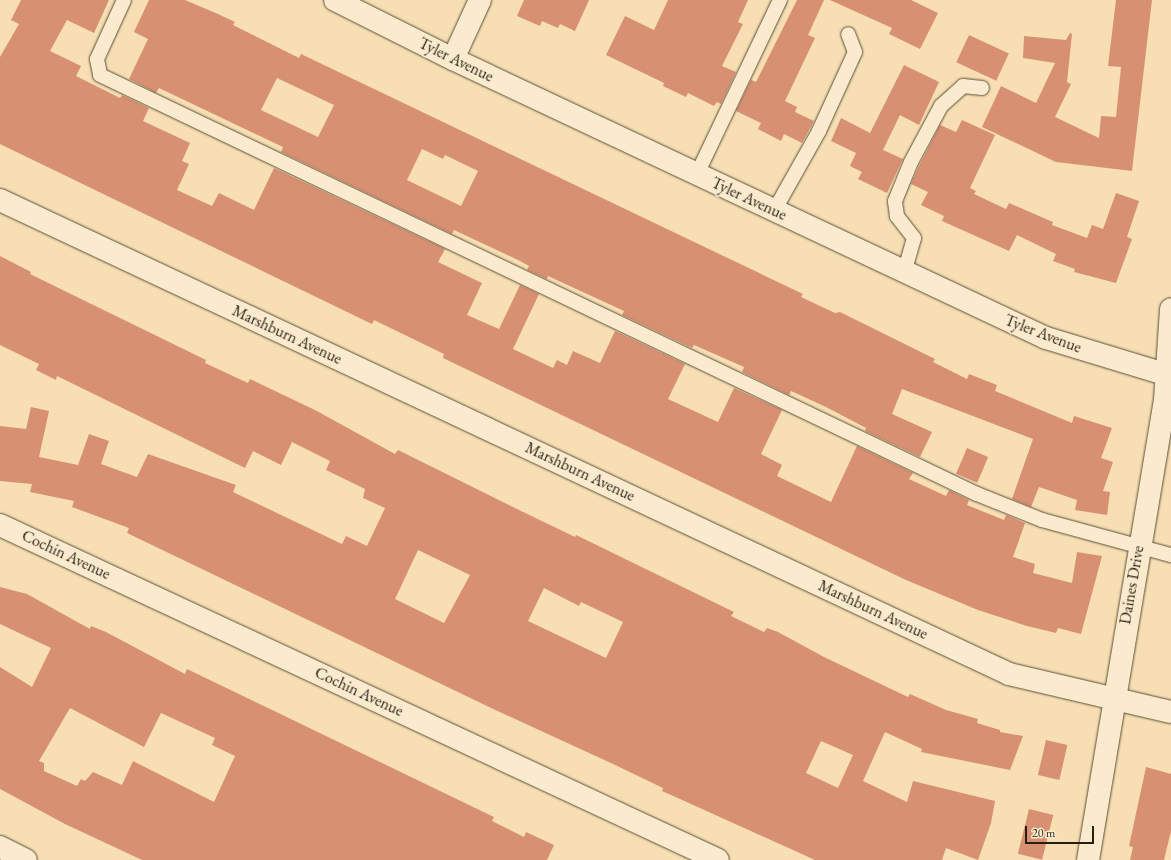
<!DOCTYPE html>
<style>
body{margin:0}
#map{position:relative;width:1171px;height:860px;overflow:hidden;background:#f7dfb3;font-family:"EB Garamond",serif}
div>[style]{position:absolute}
[style*='--x']{left:calc(var(--x)*1px);top:calc(var(--y)*1px);width:calc(var(--w)*1px);rotate:calc(var(--a)*1deg)}
.building>*{inset:0;background:#d89072;transform-origin:0 0}
.roads{filter:drop-shadow(0 0 1px #5c4e3a) drop-shadow(0 0 1px #5c4e3a)}
.lane>*{height:14px;margin:-7px;padding:0 7px;transform-origin:7px;border-radius:7px;background:#faeace}
.street>*{height:22px;margin:-11px;padding:0 11px;transform-origin:11px;border-radius:11px;background:#faeace}
.secondary>*{height:22px;margin:-11px;padding:0 11px;transform-origin:11px;border-radius:11px;background:#faeace}
span{translate:-50% -50%;white-space:nowrap;text-align:center;line-height:1.15;-webkit-text-stroke:3.5px #faeace;paint-order:stroke}
.street-label{font-size:16px;color:#281e11}
.scale{position:absolute;left:1025px;top:826px;width:69px;height:18px;box-sizing:border-box;border:2px solid #281e11;border-top:0;padding-left:5px;font-size:12px;line-height:14px;white-space:nowrap;color:#281e11;-webkit-text-stroke:3px #faeace;paint-order:stroke}
</style>
<div id="map">
<div class="building">
<i style="clip-path:polygon(21px 0,109px 0,94px 33px,67px 20px,50px 51px,81px 66px,76px 76px,120px 98px,122px 95px,149px 108px,143px 121px,190px 143px,182px 161px,189px 164px,177px 190px,212px 206px,219px 193px,254px 210px,274px 168px,445px 249px,438px 262px,482px 283px,467px 315px,499px 329px,520px 285px,539px 294px,513px 349px,553px 368px,557px 360px,567px 365px,573px 351px,600px 363px,615px 331px,685px 364px,668px 399px,718px 422px,734px 388px,782px 410px,761px 454px,782px 465px,777px 476px,831px 502px,857px 446px,913px 473px,909px 479px,946px 496px,949px 490px,969px 500px,967px 505px,1004px 520px,1006px 515px,1025px 523px,1013px 557px,1035px 564px,1033px 573px,1072px 583px,1077px 552px,1102px 556px,1081px 634px,1058px 628px,1056px 633px,1027px 626px,978px 610px,906px 580px,443px 358px,444px 354px,374px 320px,372px 324px,0 144px,0 57px,19px 24px,11px 20px)"></i>
<i style="clip-path:polygon(evenodd,149px 0,185px 0,218px 14px,235px 22px,233px 25px,299px 58px,301px 54px,803px 294px,801px 297px,835px 313px,840px 312px,935px 359px,933px 362px,967px 379px,969px 374px,997px 385px,995px 391px,1072px 423px,1074px 416px,1112px 428px,1101px 458px,1113px 462px,1103px 491px,1110px 492px,1107px 515px,1075px 510px,1077px 500px,1039px 487px,1031px 507px,1012px 499px,1033px 439px,902px 389px,892px 414px,932px 432px,920px 457px,865px 431px,866px 428px,826px 407px,791px 391px,789px 395px,742px 372px,744px 367px,694px 345px,692px 348px,622px 315px,624px 311px,548px 276px,547px 279px,527px 270px,529px 266px,520px 261px,454px 230px,452px 234px,281px 152px,283px 147px,159px 88px,156px 93px,129px 79px,148px 39px,134px 32px,149px 0,277px 78px,334px 105px,318px 137px,261px 110px,277px 78px,149px 0,422px 149px,443px 159px,445px 155px,478px 171px,461px 206px,407px 180px,422px 149px)"></i>
<i style="clip-path:polygon(524px 0,589px 0,575px 31px,560px 24px,558px 28px,542px 21px,540px 26px,517px 16px)"></i>
<i style="clip-path:polygon(668px 0,748px 0,738px 22px,743px 24px,722px 66px,736px 72px,721px 104px,717px 102px,714px 106px,688px 93px,686px 97px,663px 86px,664px 83px,606px 55px,625px 16px,654px 30px)"></i>
<i style="clip-path:polygon(797px 0,824px 0,808px 35px,815px 38px,785px 101px,797px 107px,795px 112px,814px 121px,802px 143px,784px 134px,781px 141px,758px 129px,761px 123px,736px 111px,751px 80px,756px 82px)"></i>
<i style="clip-path:polygon(830px 0,911px 0,938px 13px,920px 49px,889px 34px,892px 28px)"></i>
<i style="clip-path:polygon(1116px 0,1152px 0,1132px 171px,1056px 162px,982px 127px,1001px 86px,1036px 103px,1055px 63px,1023px 58px,1024px 36px,1066px 40px,1070px 33px,1072px 34px,1067px 82px,1071px 84px,1055px 117px,1099px 138px,1101px 116px,1116px 117px,1121px 67px,1108px 66px)"></i>
<i style="left:969px;top:35px;width:44px;height:30px;rotate:25deg"></i>
<i style="clip-path:polygon(904px 65px,939px 82px,919px 125px,900px 115px,883px 150px,903px 159px,887px 193px,858px 179px,862px 172px,850px 166px,856px 153px,831px 141px,841px 118px,870px 133px)"></i>
<i style="clip-path:polygon(962px 120px,995px 135px,970px 188px,976px 191px,974px 194px,1006px 209px,1009px 203px,1053px 222px,1052px 225px,1087px 238px,1092px 225px,1103px 229px,1116px 193px,1139px 201px,1127px 237px,1132px 239px,1116px 283px,1074px 272px,1075px 269px,1053px 261px,1056px 254px,1017px 235px,1009px 251px,942px 221px,944px 216px,921px 205px,928px 192px,911px 184px,919px 166px,940px 125px,956px 132px)"></i>
<i style="clip-path:polygon(evenodd,0 256px,31px 272px,30px 274px,206px 360px,205px 363px,248px 383px,250px 379px,315px 410px,395px 454px,398px 450px,515px 508px,575px 537px,576px 535px,734px 612px,731px 616px,764px 632px,767px 628px,778px 632px,824px 657px,908px 697px,910px 694px,946px 710px,978px 719px,977px 723px,1000px 730px,1000px 732px,1023px 736px,1010px 770px,921px 752px,922px 749px,885px 732px,863px 781px,907px 802px,913px 781px,995px 801px,991px 823px,978px 860px,946px 848px,942px 860px,815px 860px,680px 799px,662px 791px,663px 788px,613px 764px,489px 707px,127px 533px,129px 528px,72px 507px,74px 501px,30px 492px,32px 484px,0 481px,0 426px,26px 429px,31px 407px,49px 411px,39px 457px,78px 465px,89px 434px,109px 441px,101px 464px,137px 477px,148px 454px,236px 485px,233px 492px,342px 544px,346px 536px,367px 546px,385px 508px,363px 498px,365px 489px,326px 470px,330px 461px,292px 442px,281px 465px,253px 451px,245px 468px,57px 376px,56px 380px,36px 370px,39px 364px,0 345px,0 256px,418px 550px,470px 575px,444px 623px,395px 599px,418px 550px,0 256px,544px 588px,579px 606px,581px 602px,623px 622px,606px 658px,528px 621px,544px 588px,0 256px,821px 741px,853px 755px,838px 788px,806px 773px,821px 741px)"></i>
<i style="left:967px;top:448px;width:23px;height:28px;rotate:23deg"></i>
<i style="clip-path:polygon(evenodd,0 587px,27px 594px,90px 629px,91px 626px,106px 632px,185px 674px,187px 669px,494px 817px,492px 821px,524px 837px,526px 832px,554px 845px,547px 860px,142px 860px,65px 824px,0 789px,0 667px,32px 687px,51px 648px,0 624px,0 587px,70px 708px,144px 747px,161px 713px,215px 738px,212px 745px,235px 756px,214px 802px,133px 761px,122px 785px,93px 772px,85px 781px,81px 779px,77px 786px,44px 771px,44px 763px,39px 761px,70px 708px)"></i>
<i style="left:1046px;top:740px;width:22px;height:36px;rotate:13deg"></i>
<i style="clip-path:polygon(1146px 767px,1171px 774px,1171px 831px,1164px 860px,1130px 860px,1133px 847px,1129px 846px)"></i>
<i style="left:1029px;top:809px;width:25px;height:46px;rotate:14deg"></i>
</div>
<div class="roads">
<div class="lane">
<i style="--x:124;--y:0;--w:65;--a:114.6"></i>
<i style="--x:97;--y:59;--w:16;--a:79"></i>
<i style="--x:100;--y:75;--w:972;--a:25.54"></i>
<i style="--x:977;--y:494;--w:70;--a:21.8"></i>
<i style="--x:1042;--y:520;--w:134;--a:15.2"></i>
<i style="--x:697;--y:174;--w:193;--a:-64.5"></i>
<i style="--x:774;--y:211;--w:92;--a:-60.6"></i>
<i style="--x:819;--y:131;--w:87;--a:-65.5"></i>
<i style="--x:855;--y:52;--w:19;--a:-111"></i>
<i style="--x:904;--y:273;--w:36;--a:-74"></i>
<i style="--x:914;--y:238;--w:28;--a:-128"></i>
<i style="--x:897;--y:216;--w:15;--a:-98"></i>
<i style="--x:895;--y:201;--w:42;--a:-67.7"></i>
<i style="--x:911;--y:162;--w:64;--a:-61.8"></i>
<i style="--x:941;--y:106;--w:30;--a:-42"></i>
<i style="--x:963;--y:86;--w:19;--a:6"></i>
</div>
<div class="street">
<i style="--x:453;--y:59;--w:65;--a:-65.4"></i>
<i style="--x:0;--y:200;--w:1115;--a:25.16"></i>
<i style="--x:1009;--y:674;--w:166;--a:13.2"></i>
<i style="--x:0;--y:525;--w:792;--a:25.01"></i>
<i style="--x:0;--y:847;--w:29;--a:27"></i>
<i style="--x:1088;--y:860;--w:466;--a:-80.5"></i>
<i style="--x:1165;--y:400;--w:91;--a:-86.2"></i>
</div>
<div class="secondary">
<i style="--x:335;--y:0;--w:132;--a:26.6"></i>
<i style="--x:453;--y:59;--w:655;--a:25.2"></i>
<i style="--x:1046;--y:338;--w:131;--a:16.9"></i>
</div>
</div>
<div class="street-label">
<span style="left:456px;top:60px;rotate:26deg">Tyler Avenue</span>
<span style="left:749px;top:199px;rotate:25deg">Tyler Avenue</span>
<span style="left:1043px;top:334px;rotate:21deg">Tyler Avenue</span>
<span style="left:287px;top:335px;rotate:25deg">Marshburn Avenue</span>
<span style="left:580px;top:472px;rotate:25deg">Marshburn Avenue</span>
<span style="left:66px;top:555px;rotate:25deg">Cochin Avenue</span>
<span style="left:1132px;top:585px;rotate:-80deg">Daines Drive</span>
<span style="left:873px;top:610px;rotate:25deg">Marshburn Avenue</span>
<span style="left:359px;top:692px;rotate:25deg">Cochin Avenue</span>
</div>
<div class="scale">20 m</div>
</div>
